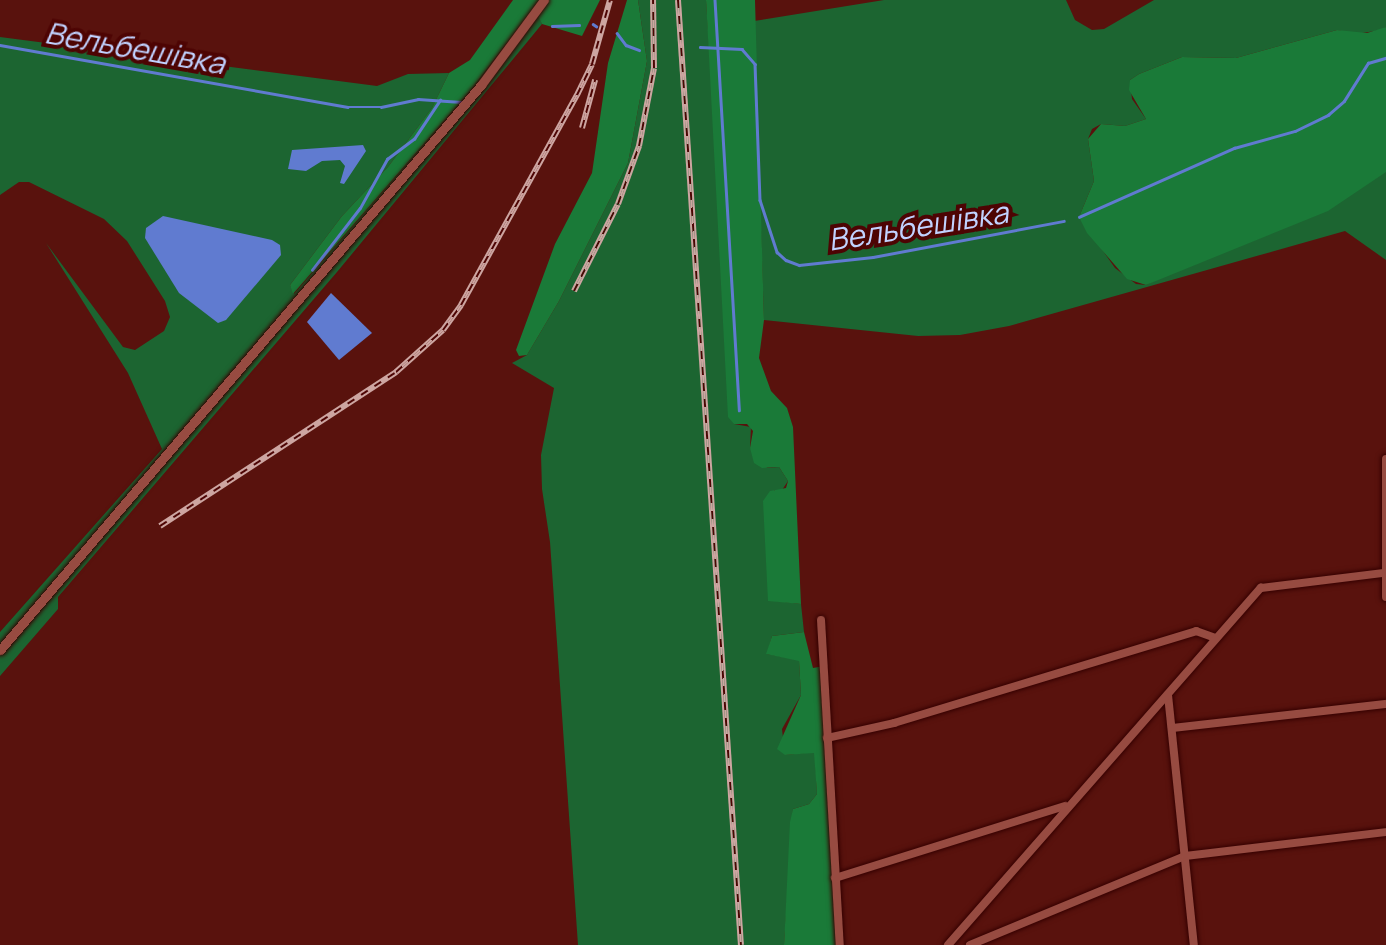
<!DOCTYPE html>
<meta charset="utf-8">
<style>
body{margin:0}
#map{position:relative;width:1386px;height:945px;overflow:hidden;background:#59120d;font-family:Manrope,sans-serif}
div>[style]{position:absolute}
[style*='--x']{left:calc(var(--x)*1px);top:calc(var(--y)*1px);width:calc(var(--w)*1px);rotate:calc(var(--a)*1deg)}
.green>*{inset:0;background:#1c6531}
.forest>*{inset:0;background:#1a7a38}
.water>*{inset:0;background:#607bd0}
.stream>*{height:2.5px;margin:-1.25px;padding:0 1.25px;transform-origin:1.25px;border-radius:1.25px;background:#607bd0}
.roads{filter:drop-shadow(0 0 2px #350101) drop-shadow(0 0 2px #350101)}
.minor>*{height:8px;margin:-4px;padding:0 4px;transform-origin:4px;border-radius:4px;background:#974b41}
.tertiary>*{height:9px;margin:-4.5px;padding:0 4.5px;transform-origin:4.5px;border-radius:4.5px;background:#974b41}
.rail>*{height:6px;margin-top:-3px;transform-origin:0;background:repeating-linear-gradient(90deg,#4d0403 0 8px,#cda5a1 0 16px);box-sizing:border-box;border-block:2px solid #cda5a1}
span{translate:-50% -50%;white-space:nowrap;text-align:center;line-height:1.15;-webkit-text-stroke:8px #4d0403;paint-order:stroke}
.water-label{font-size:30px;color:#c1d2ff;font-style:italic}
</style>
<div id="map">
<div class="green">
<i style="clip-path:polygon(638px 0,706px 0,734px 424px,751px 427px,750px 448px,767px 468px,779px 467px,788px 481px,782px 490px,774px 490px,768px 600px,801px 604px,804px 632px,772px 636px,767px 654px,799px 660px,801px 695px,782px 729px,785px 755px,815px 752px,817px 794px,809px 804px,793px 809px,784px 945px,578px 945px,550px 542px,542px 489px,541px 455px,554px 388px,512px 363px,527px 355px,559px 301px,628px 163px,647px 61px)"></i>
<i style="clip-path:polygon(884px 0,1066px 0,1075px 20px,1092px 30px,1104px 29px,1154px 0,1386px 0,1386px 27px,1381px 30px,1356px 34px,1337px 30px,1236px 58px,1182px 57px,1139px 74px,1130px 80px,1132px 99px,1146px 119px,1125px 126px,1101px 124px,1092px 129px,1088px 139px,1094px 181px,1079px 217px,1115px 268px,1136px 284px,1146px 285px,1386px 157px,1386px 260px,1345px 231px,1009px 326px,960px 335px,918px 336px,764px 320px,754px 21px)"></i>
<i style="clip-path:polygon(535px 7px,542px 24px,337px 272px,58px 597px,58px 609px,0 676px,0 632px,162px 449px,128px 373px,46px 243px,123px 347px,135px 350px,164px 331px,170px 317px,165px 301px,127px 241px,104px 219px,29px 182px,19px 182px,0 195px,0 37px,377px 86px,408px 74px,449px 73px,432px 108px,388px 167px,342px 216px,290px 285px,294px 294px,469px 92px)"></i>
</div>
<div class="forest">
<i style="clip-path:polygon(513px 0,600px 0,582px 36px,542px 24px,534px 8px,469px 92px,293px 294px,290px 285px,342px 216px,388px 167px,432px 108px,449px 73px,470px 60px)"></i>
<i style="clip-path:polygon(627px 0,638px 0,647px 61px,628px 163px,559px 301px,527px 355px,519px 356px,516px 350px,555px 244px,592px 173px,608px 63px)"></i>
<i style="clip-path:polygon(706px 0,755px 0,764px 320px,759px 358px,771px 391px,787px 408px,793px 427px,801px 604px,768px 601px,763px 501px,770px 491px,786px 488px,788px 481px,779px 467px,762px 468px,754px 463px,750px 448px,753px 431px,747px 424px,734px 424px,728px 417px)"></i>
<i style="clip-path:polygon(1386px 27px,1386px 172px,1328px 211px,1146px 285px,1127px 279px,1087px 233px,1079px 217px,1094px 181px,1088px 139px,1101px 124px,1125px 126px,1146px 119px,1129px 90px,1130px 80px,1139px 74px,1182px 57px,1236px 58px,1337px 30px,1367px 33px)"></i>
<i style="clip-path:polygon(804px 632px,813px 668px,824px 666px,840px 945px,784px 945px,790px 822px,793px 809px,809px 804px,817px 794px,814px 753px,785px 755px,777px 749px,801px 695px,799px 661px,766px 654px,772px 636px)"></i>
</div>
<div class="water">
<i style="clip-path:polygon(363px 145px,366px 151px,344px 184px,340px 183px,345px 166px,340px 160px,322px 161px,306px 171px,288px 169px,292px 150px)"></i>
<i style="clip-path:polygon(163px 216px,272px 240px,280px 245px,281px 255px,226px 320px,218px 323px,179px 293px,145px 238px,146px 228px)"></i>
<i style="clip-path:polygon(331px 293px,372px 333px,339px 360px,307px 322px)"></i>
</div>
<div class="stream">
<i style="--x:715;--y:0;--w:411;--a:86.6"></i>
<i style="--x:593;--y:24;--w:4;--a:34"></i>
<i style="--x:552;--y:26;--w:27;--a:-2"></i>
<i style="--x:617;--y:33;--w:15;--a:53"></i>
<i style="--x:626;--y:45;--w:14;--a:21"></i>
<i style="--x:0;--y:45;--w:353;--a:10.1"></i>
<i style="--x:348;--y:107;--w:33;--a:0"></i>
<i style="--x:381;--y:107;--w:38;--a:-12"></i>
<i style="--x:418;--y:99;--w:43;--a:4"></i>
<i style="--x:700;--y:47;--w:42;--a:2.7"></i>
<i style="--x:742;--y:49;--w:20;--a:49"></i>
<i style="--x:755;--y:64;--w:136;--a:87.9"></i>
<i style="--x:760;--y:200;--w:55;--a:71.9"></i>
<i style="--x:777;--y:252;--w:12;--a:42"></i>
<i style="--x:786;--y:260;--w:14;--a:21"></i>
<i style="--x:799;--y:265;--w:74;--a:-6.2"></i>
<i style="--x:873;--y:257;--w:194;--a:-10.7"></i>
<i style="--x:1079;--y:217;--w:170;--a:-24"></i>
<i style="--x:1234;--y:148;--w:63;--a:-15.6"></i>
<i style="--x:1295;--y:131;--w:37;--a:-26"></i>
<i style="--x:1328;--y:115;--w:21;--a:-41"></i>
<i style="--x:1344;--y:101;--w:45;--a:-57.7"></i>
<i style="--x:1368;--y:63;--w:19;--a:-16"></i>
<i style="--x:312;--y:270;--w:78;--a:-52.3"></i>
<i style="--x:360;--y:208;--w:56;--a:-61.1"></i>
<i style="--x:387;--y:159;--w:34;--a:-37"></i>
<i style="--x:414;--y:139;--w:47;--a:-56.3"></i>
</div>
<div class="roads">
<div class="minor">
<i style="--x:1386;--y:459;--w:138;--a:90"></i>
<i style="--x:821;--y:620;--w:326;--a:86.7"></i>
<i style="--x:1168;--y:695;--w:251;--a:84.1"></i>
<i style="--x:1172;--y:728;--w:215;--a:-6.4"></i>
<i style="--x:827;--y:738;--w:69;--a:-12.6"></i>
<i style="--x:894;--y:723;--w:316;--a:-16.9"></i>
<i style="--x:1196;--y:631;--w:20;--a:20"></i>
<i style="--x:835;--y:878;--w:241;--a:-17.4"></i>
<i style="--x:948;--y:945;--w:475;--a:-48.8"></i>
<i style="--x:1261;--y:588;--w:124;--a:-7"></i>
<i style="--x:970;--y:945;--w:233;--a:-22.5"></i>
<i style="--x:1185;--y:856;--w:202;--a:-6.8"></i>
</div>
<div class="tertiary">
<i style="--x:0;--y:650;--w:742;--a:-49.59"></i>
<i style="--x:481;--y:85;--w:106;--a:-53.5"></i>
</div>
</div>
<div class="rail">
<i style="--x:678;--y:0;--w:947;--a:86.19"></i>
<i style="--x:582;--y:128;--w:50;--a:-74.8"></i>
<i style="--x:574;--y:291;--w:97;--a:-63.2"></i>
<i style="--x:618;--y:204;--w:62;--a:-70.1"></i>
<i style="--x:639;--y:146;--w:79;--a:-79.1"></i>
<i style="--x:654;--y:68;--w:68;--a:-90.8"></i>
<i style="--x:160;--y:526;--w:282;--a:-33.1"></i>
<i style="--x:396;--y:372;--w:63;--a:-41.8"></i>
<i style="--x:443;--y:330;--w:31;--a:-54"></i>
<i style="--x:461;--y:305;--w:240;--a:-61.1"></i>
<i style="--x:577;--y:95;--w:34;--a:-64"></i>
<i style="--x:592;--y:64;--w:66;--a:-74.3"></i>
</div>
<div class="water-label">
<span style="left:135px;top:48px;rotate:10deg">Вельбешівка</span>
<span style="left:918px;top:226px;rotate:-9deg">Вельбешівка</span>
</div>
</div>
